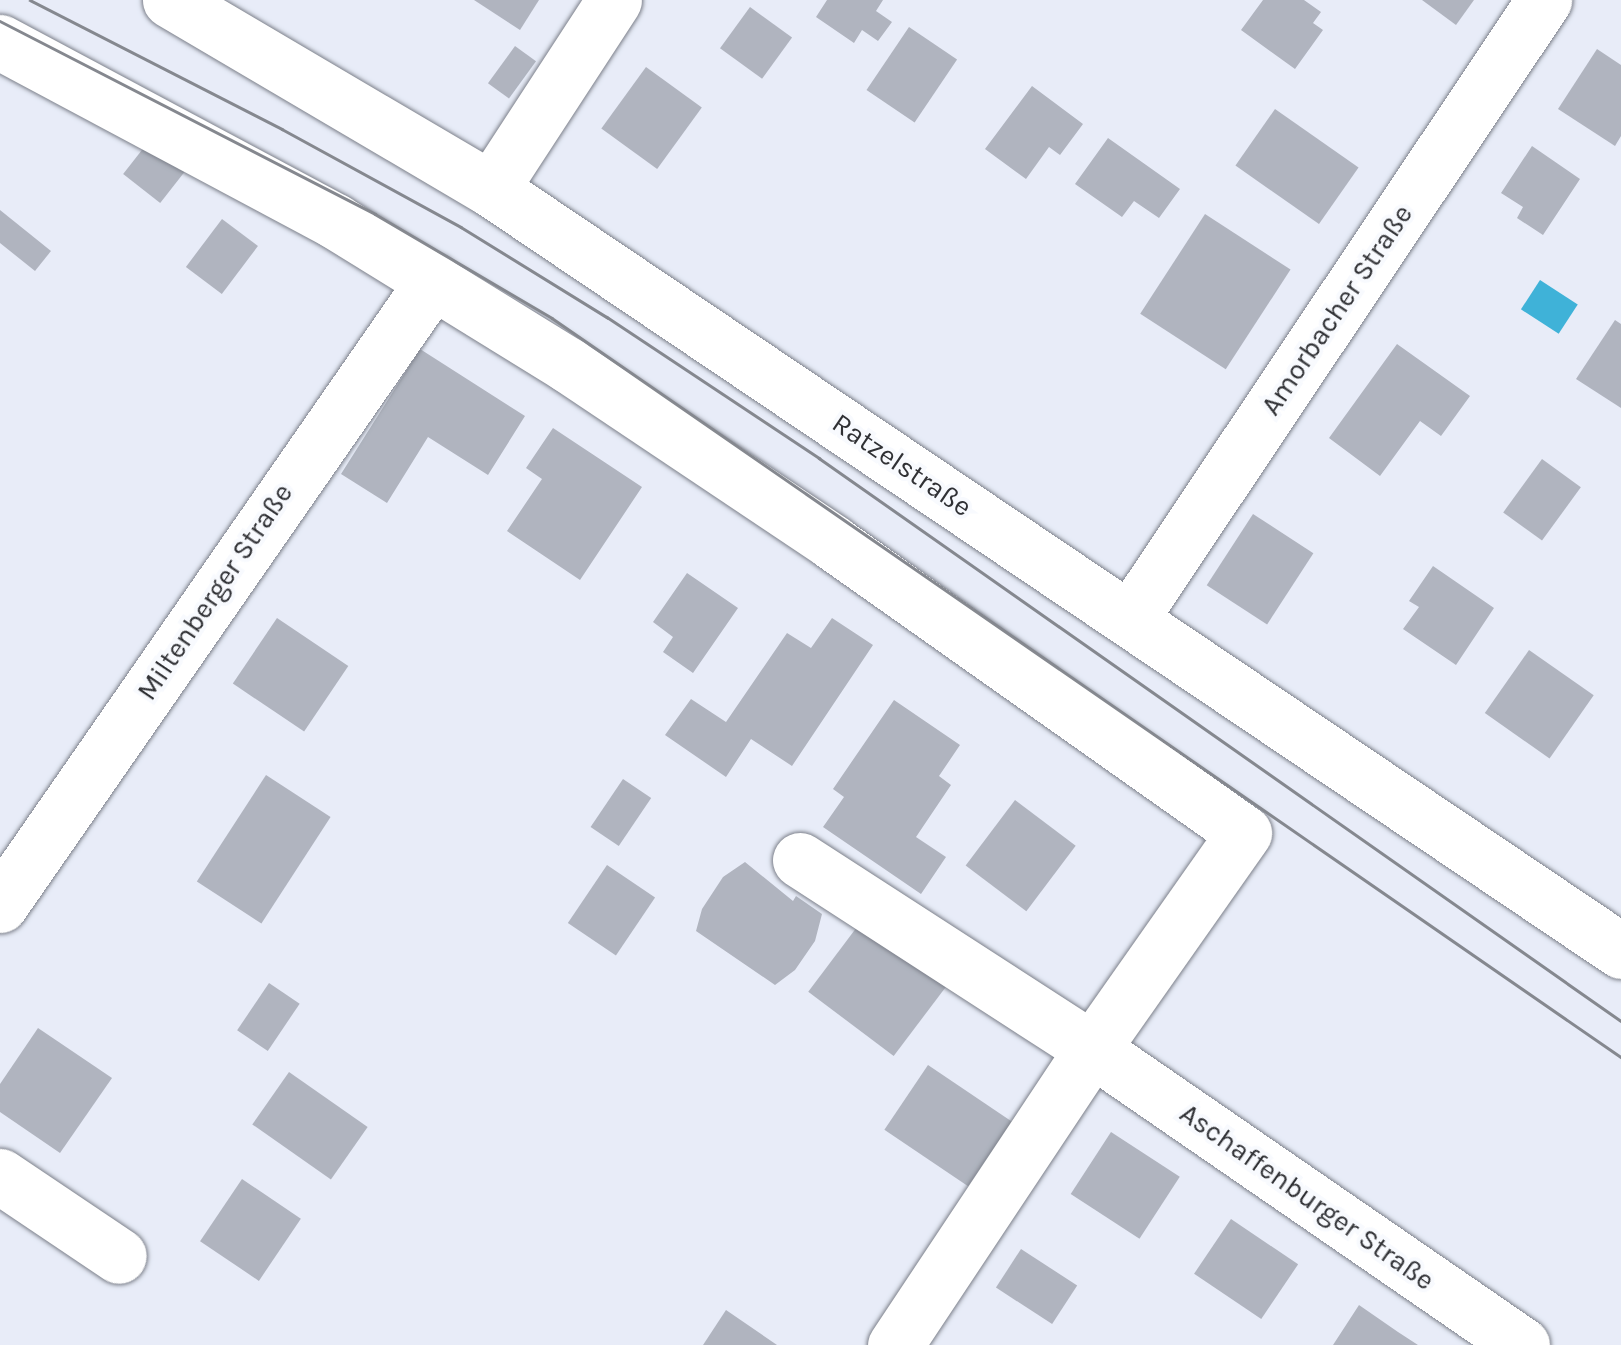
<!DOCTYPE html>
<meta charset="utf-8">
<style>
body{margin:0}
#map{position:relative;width:1621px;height:1345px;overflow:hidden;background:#e8ecf8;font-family:Karla,sans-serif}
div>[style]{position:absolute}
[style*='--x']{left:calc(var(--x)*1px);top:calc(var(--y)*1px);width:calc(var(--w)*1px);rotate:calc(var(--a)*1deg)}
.water>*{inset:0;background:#3fb2d8;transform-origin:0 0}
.building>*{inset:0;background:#b0b4bf;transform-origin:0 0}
.roads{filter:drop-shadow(0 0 2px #7c808a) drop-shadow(0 0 2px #7c808a)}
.minor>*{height:55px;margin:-27.5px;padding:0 27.5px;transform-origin:27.5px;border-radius:27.5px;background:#fff}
.major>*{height:55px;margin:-27.5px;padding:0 27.5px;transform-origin:27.5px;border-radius:27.5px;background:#fff}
.tram>*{height:2.5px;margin:-1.25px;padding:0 1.25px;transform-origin:1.25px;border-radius:1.25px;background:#85888f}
span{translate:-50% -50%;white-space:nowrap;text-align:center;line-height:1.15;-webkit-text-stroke:8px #f8fafe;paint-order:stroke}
.street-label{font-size:28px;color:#303135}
</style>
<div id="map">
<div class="water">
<i style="left:1540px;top:280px;width:45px;height:35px;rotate:33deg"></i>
</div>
<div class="building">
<i style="clip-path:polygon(474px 0,539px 0,520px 30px)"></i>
<i style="clip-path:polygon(827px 0,883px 0,876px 11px,892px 22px,878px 41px,862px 30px,854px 43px,816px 17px)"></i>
<i style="clip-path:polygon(1263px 0,1304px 0,1321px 12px,1313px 23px,1323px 30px,1295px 69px,1241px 30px)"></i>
<i style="clip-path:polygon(1422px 0,1474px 0,1456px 25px)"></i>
<i style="left:750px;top:7px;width:52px;height:51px;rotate:36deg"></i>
<i style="left:909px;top:27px;width:58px;height:76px;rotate:34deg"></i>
<i style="left:515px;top:46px;width:26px;height:46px;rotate:36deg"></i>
<i style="clip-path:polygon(1597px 49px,1621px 65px,1621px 136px,1615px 146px,1558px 109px)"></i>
<i style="left:646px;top:67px;width:69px;height:76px;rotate:36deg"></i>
<i style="clip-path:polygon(1032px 86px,1083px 124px,1060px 155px,1049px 147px,1026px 179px,985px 149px)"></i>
<i style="left:1275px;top:109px;width:102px;height:69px;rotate:35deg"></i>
<i style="clip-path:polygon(1108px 138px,1180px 189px,1159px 218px,1134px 201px,1122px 217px,1075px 184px)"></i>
<i style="left:149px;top:141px;width:47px;height:42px;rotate:38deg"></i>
<i style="clip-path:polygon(1532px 146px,1580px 179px,1543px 235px,1517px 218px,1523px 207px,1501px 193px)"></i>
<i style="clip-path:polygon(0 210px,51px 251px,35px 271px,0 243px)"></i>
<i style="left:1205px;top:214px;width:102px;height:119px;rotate:33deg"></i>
<i style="left:222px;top:219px;width:45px;height:60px;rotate:37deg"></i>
<i style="clip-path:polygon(1615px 320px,1621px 324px,1621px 408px,1576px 379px)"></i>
<i style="clip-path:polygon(1397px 344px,1470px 396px,1441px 436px,1420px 421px,1380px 476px,1329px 438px)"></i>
<i style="clip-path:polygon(420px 349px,525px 416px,488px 475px,428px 437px,387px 503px,341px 474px)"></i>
<i style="clip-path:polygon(553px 428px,642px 487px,580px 580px,507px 531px,542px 479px,526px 468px)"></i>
<i style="left:1542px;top:459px;width:48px;height:66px;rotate:36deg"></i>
<i style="left:1253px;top:514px;width:72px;height:85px;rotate:33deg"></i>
<i style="clip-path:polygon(1433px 566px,1494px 608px,1456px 665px,1403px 629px,1419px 607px,1409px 601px)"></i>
<i style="clip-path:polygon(687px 573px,738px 608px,693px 673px,663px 652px,673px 637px,653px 622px)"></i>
<i style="left:277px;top:618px;width:86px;height:79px;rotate:34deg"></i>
<i style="clip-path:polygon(832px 618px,873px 645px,792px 766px,751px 739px,726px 777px,665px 735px,691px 699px,726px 722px,787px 633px,811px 648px)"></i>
<i style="left:1529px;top:650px;width:79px;height:77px;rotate:35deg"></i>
<i style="clip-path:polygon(894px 700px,960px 745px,939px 776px,951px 785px,916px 837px,946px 857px,921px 894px,823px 827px,844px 797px,833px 789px)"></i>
<i style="left:266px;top:775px;width:77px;height:127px;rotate:33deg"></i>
<i style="left:623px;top:779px;width:34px;height:58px;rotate:34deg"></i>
<i style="left:1015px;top:800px;width:76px;height:82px;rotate:37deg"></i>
<i style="clip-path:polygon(745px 862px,793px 901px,796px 896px,822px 914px,815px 941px,795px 970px,775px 985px,696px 931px,702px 909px,723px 877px)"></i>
<i style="left:607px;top:865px;width:58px;height:70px;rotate:34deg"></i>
<i style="left:863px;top:919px;width:107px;height:91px;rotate:37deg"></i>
<i style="left:269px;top:983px;width:37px;height:57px;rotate:34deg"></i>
<i style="clip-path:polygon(38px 1028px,112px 1078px,60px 1153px,0 1112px,0 1084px)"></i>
<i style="left:928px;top:1065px;width:101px;height:78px;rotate:34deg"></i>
<i style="left:289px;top:1072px;width:96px;height:64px;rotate:35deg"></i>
<i style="left:1111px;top:1132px;width:82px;height:74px;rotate:33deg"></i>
<i style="left:242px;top:1179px;width:71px;height:75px;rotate:34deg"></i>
<i style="left:1231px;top:1219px;width:81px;height:66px;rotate:34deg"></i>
<i style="left:1021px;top:1249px;width:67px;height:46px;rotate:33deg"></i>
<i style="clip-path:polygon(1359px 1305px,1398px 1332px,1418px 1345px,1333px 1345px)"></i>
<i style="clip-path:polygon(726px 1310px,777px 1345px,703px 1345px)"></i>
</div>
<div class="roads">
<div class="minor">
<i style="--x:0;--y:42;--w:380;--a:28.1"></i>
<i style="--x:335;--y:221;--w:274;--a:31.7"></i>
<i style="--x:568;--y:365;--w:318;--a:33.8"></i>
<i style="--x:832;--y:542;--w:504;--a:35.23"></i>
<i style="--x:1244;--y:833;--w:264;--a:125.1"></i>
<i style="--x:1092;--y:1049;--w:356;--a:123.6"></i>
<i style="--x:491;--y:189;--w:225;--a:-56.9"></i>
<i style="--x:1130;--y:619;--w:745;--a:-56.22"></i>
<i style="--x:800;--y:860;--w:348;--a:32.9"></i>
<i style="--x:1092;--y:1049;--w:522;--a:34.54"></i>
<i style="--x:0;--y:905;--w:760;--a:-55.24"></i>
<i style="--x:0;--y:1176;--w:143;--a:33.9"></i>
</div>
<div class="major">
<i style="--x:170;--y:0;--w:373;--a:30.5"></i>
<i style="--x:491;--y:189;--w:1363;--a:33.99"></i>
</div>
</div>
<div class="tram">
<i style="--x:30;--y:0;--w:283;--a:27.1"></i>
<i style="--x:282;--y:129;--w:204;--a:28.7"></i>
<i style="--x:461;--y:227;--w:172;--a:31.7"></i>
<i style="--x:607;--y:317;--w:255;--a:33.6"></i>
<i style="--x:819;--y:458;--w:980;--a:35.07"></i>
<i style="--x:0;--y:21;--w:422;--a:27.2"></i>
<i style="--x:375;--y:214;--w:205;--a:30.4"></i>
<i style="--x:552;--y:318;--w:1300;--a:34.66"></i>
</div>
<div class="street-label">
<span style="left:1337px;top:310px;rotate:-56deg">Amorbacher Straße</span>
<span style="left:902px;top:465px;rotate:34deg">Ratzelstraße</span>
<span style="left:215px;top:592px;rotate:-56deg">Miltenberger Straße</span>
<span style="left:1307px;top:1197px;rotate:35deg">Aschaffenburger Straße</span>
</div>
</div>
